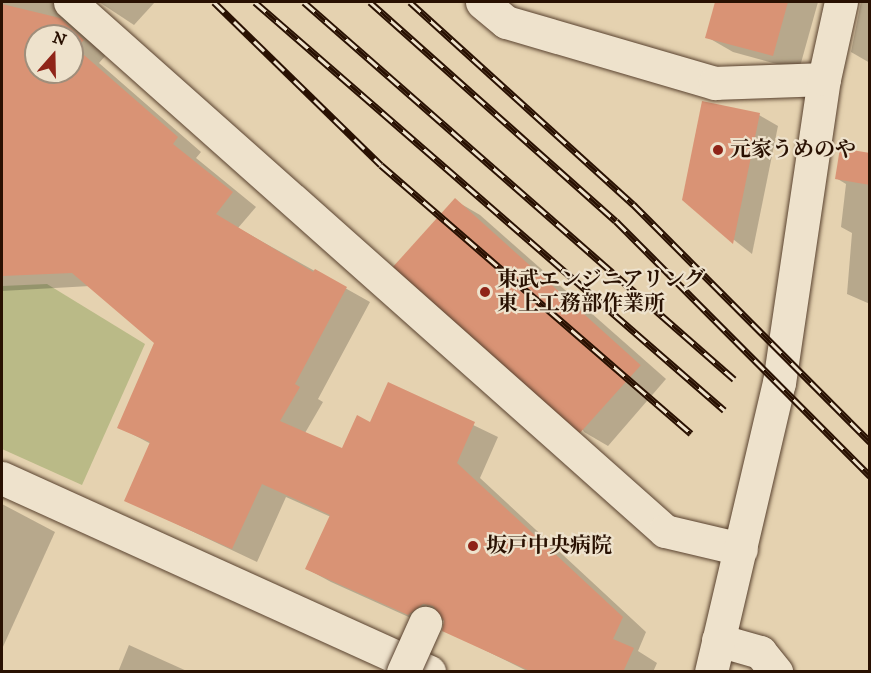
<!DOCTYPE html>
<meta charset="utf-8">
<style>
body{margin:0}
#map{position:relative;width:871px;height:673px;overflow:hidden;background:#e5d2b0;font-family:"IM FELL DW Pica","Noto Serif JP",serif}
div>[style]{position:absolute}
[style*='--x']{left:calc(var(--x)*1px);top:calc(var(--y)*1px);width:calc(var(--w)*1px);rotate:calc(var(--a)*1deg)}
.green>*{inset:0;background:#baba87}
.shadow>*{inset:0;background:#0003}
.building>*{inset:0;background:#d99375;transform-origin:0 0}
.roads{filter:drop-shadow(0 0 2px #58412e) drop-shadow(0 0 2px #58412e)}
.minor>*{height:33px;margin:-16.5px;padding:0 16.5px;transform-origin:16.5px;border-radius:16.5px;background:#eee2cc}
.rail>*{height:7px;margin-top:-3.5px;transform-origin:0;background:repeating-linear-gradient(90deg,#eee2cc 0 14px,#291102 0 28px);box-sizing:border-box;border-block:2px solid #291102}
.bridges{filter:drop-shadow(0 0 2px #58412e) drop-shadow(0 0 2px #58412e)}
.minor-bridge>*{height:33px;margin:-16.5px;padding:0 16.5px;transform-origin:16.5px;border-radius:16.5px;background:#eee2cc}
.dots>*{width:16px;height:16px;translate:-50% -50%;box-sizing:border-box;border:3px solid #eee2cc;border-radius:50%}
span{translate:-50% -50%;white-space:nowrap;text-align:center;line-height:1.15;-webkit-text-stroke:4.5px #eee2cc;paint-order:stroke}
.poi-label{font-size:21px;color:#291102;font-weight:700}
.left{translate:0 -50%;text-align:left}
.frame{position:absolute;inset:0;border:3px solid #291102;pointer-events:none}
.north{position:absolute;left:24px;top:24px;width:60px;height:60px;box-sizing:border-box;background:#eee2cc;border:2px solid #9f8e7b;border-radius:50%;rotate:20deg;font-size:16px;font-weight:700;line-height:24px;text-align:center;color:#291102}
.north::after{content:'';display:block;margin:auto;width:21px;height:27px;background:#8f2418;clip-path:polygon(50% 0,100% 100%,50% 72%,0 100%)}
</style>
<div id="map">
<div class="green">
<i style="clip-path:polygon(47px 284px,145px 344px,82px 485px,2px 449px,2px 286px)"></i>
</div>
<div class="shadow">
<i style="clip-path:polygon(evenodd,2px 2px,83px 2px,107px 54px,99px 63px,201px 152px,196px 158px,256px 207px,238px 228px,370px 302px,318px 399px,323px 402px,305px 433px,343px 450px,371px 424px,388px 384px,498px 437px,480px 478px,646px 632px,638px 651px,657px 663px,653px 672px,529px 672px,444px 630px,445px 619px,433px 628px,331px 582px,307px 569px,331px 517px,286px 497px,257px 562px,126px 500px,151px 444px,119px 427px,156px 343px,90px 286px,2px 291px,2px 2px,36px 36px,72px 36px,72px 72px,36px 72px,36px 36px)"></i>
<i style="clip-path:polygon(99px 2px,155px 2px,134px 25px)"></i>
<i style="clip-path:polygon(717px 2px,818px 2px,799px 70px,733px 52px,707px 37px)"></i>
<i style="clip-path:polygon(861px 2px,870px 2px,870px 63px,851px 52px)"></i>
<i style="clip-path:polygon(759px 115px,778px 126px,752px 254px,683px 200px)"></i>
<i style="clip-path:polygon(870px 154px,870px 304px,847px 294px,852px 233px,841px 227px,846px 184px,836px 178px)"></i>
<i style="clip-path:polygon(456px 201px,480px 215px,666px 379px,608px 446px,584px 432px)"></i>
<i style="clip-path:polygon(2px 504px,55px 532px,2px 649px)"></i>
<i style="clip-path:polygon(129px 645px,189px 672px,118px 672px)"></i>
</div>
<div class="building">
<i style="clip-path:polygon(715px 2px,788px 2px,773px 56px,705px 38px)"></i>
<i style="clip-path:polygon(evenodd,2px 4px,60px 18px,84px 40px,76px 48px,178px 137px,173px 144px,233px 192px,216px 214px,313px 272px,315px 269px,347px 287px,295px 384px,300px 387px,280px 421px,342px 448px,357px 415px,370px 422px,388px 382px,475px 422px,457px 463px,623px 617px,613px 639px,634px 648px,623px 672px,532px 672px,442px 631px,444px 621px,433px 606px,423px 604px,408px 615px,305px 569px,330px 515px,262px 484px,232px 549px,124px 501px,150px 442px,117px 428px,154px 343px,72px 273px,2px 276px,2px 4px,36px 36px,72px 36px,72px 72px,36px 72px,36px 36px)"></i>
<i style="clip-path:polygon(702px 101px,760px 113px,733px 244px,682px 200px)"></i>
<i style="clip-path:polygon(840px 148px,870px 153px,870px 185px,835px 179px)"></i>
<i style="left:455px;top:198px;width:250px;height:95px;rotate:42deg"></i>
</div>
<div class="roads">
<div class="minor">
<i style="--x:70;--y:2;--w:796;--a:41.64"></i>
<i style="--x:665;--y:531;--w:78;--a:13.3"></i>
<i style="--x:482;--y:2;--w:31;--a:40"></i>
<i style="--x:506;--y:22;--w:218;--a:16.3"></i>
<i style="--x:715;--y:83;--w:109;--a:-2.1"></i>
<i style="--x:2;--y:478;--w:469;--a:24.4"></i>
<i style="--x:718;--y:640;--w:44;--a:15.9"></i>
<i style="--x:760;--y:652;--w:26;--a:51"></i>
<i style="--x:711;--y:672;--w:297;--a:-76.8"></i>
<i style="--x:779;--y:383;--w:307;--a:-81.6"></i>
<i style="--x:824;--y:79;--w:79;--a:-77.6"></i>
</div>
</div>
<div class="rail">
<i style="--x:214;--y:2;--w:233;--a:44.3"></i>
<i style="--x:381;--y:165;--w:410;--a:40.9"></i>
<i style="--x:255;--y:2;--w:622;--a:41.02"></i>
<i style="--x:304;--y:2;--w:572;--a:41.24"></i>
<i style="--x:370;--y:2;--w:329;--a:41.7"></i>
<i style="--x:616;--y:221;--w:360;--a:45.1"></i>
<i style="--x:410;--y:2;--w:301;--a:42.2"></i>
<i style="--x:633;--y:204;--w:336;--a:45.1"></i>
</div>
<div class="bridges">
<div class="minor-bridge">
<i style="--x:403;--y:672;--w:54;--a:-65.8"></i>
</div>
</div>
<div class="dots">
<i style="left:718px;top:150px;background:#8f2418"></i>
<i style="left:485px;top:292px;background:#8f2418"></i>
<i style="left:473px;top:546px;background:#8f2418"></i>
</div>
<div class="poi-label">
<span class="left" style="left:730px;top:150px">元家うめのや</span>
<span class="left" style="left:497px;top:292px">東武エンジニアリング<br>東上工務部作業所</span>
<span class="left" style="left:486px;top:546px">坂戸中央病院</span>
</div>
<div class="frame"></div>
<div class="north">N</div>
</div>
